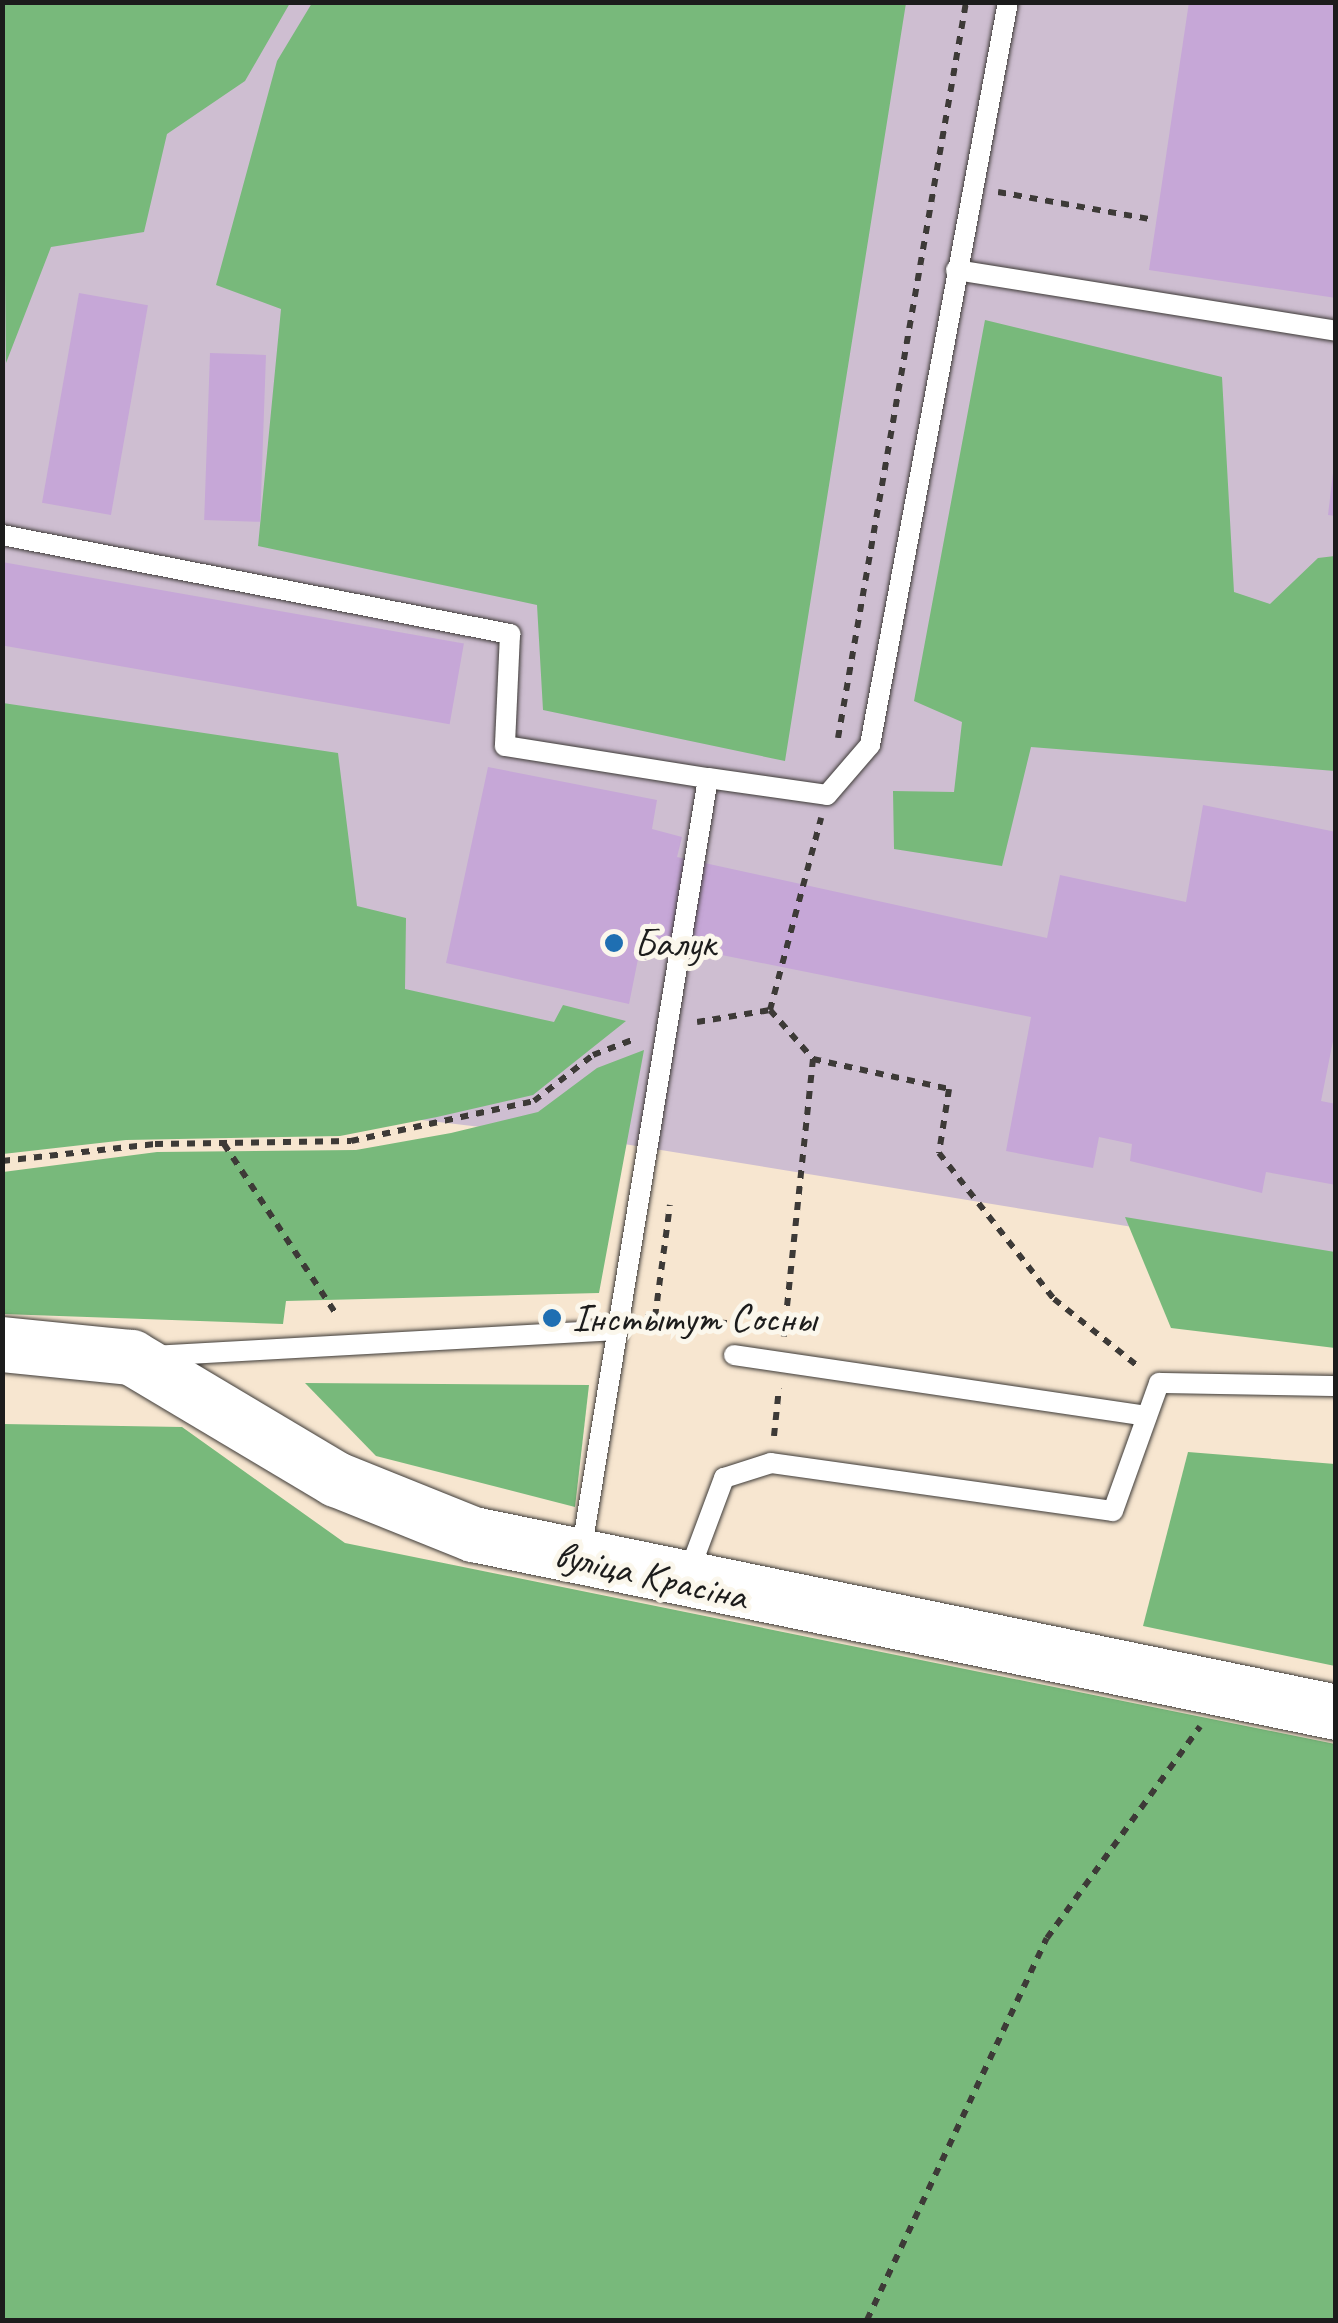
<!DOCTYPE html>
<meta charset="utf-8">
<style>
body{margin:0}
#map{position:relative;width:1338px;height:2323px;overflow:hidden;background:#f7e6d0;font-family:Caveat,sans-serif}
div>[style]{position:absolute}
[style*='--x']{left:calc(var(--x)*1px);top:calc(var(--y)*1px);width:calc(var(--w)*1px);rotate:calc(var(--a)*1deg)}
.industrial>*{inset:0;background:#cebed1}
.forest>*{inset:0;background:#78b97b}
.building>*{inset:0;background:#c6a7d7;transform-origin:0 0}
.path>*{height:6px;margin-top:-3px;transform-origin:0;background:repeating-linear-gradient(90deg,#3d3a37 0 8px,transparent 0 16px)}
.roads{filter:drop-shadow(0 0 2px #3d3a37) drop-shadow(0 0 2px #3d3a37)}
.lane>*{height:20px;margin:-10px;padding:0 10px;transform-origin:10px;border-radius:10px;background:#fff}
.secondary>*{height:55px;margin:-27.5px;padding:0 27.5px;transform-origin:27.5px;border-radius:27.5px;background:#fff}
.dots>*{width:28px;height:28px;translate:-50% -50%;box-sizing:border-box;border:5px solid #fbf7ec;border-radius:50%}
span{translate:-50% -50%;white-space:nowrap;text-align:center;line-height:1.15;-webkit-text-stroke:10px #fbf7ec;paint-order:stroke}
.poi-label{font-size:40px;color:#1c1c1c}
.left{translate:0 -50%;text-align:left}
.street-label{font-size:40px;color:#1c1c1c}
.frame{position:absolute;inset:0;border:5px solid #1c1c1c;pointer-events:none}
</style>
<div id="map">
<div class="industrial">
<i style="clip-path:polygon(3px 3px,1335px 3px,1335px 1260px,624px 1144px,3px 1070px)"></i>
</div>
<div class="forest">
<i style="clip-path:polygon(2px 3px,290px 3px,245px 81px,167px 134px,144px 232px,51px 247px,6px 363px)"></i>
<i style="clip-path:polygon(312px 3px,906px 3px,785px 761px,543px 710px,537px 605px,258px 546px,281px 309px,216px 285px,277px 61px)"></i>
<i style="clip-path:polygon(985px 320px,1222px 377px,1234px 592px,1270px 604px,1318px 558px,1335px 556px,1335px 771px,1031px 747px,1002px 866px,894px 849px,893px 791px,954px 792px,962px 722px,914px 701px)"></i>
<i style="clip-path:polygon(3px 703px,338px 753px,357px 906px,406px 918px,405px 989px,554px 1022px,563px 1005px,626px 1021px,533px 1095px,437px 1117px,340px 1136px,126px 1140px,3px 1154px)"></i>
<i style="clip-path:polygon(644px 1050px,599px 1293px,286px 1301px,283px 1324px,3px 1314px,3px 1172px,157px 1152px,356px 1150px,451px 1133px,538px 1112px,597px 1068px)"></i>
<i style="clip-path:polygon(1125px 1217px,1335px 1252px,1335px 1348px,1171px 1328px)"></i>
<i style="clip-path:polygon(305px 1383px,589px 1385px,575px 1507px,376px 1456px)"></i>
<i style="clip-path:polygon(3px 1424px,182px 1427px,345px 1543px,1335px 1744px,1335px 2320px,3px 2320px)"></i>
<i style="clip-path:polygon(1188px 1452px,1335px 1464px,1335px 1666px,1143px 1626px)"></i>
</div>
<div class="building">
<i style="clip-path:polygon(1189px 2px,1336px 2px,1336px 298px,1149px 270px)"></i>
<i style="left:79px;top:293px;width:70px;height:213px;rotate:10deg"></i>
<i style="left:210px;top:353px;width:56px;height:167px;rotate:2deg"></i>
<i style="clip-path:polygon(1333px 473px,1336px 474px,1336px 516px,1328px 515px)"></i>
<i style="left:2px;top:562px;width:469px;height:82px;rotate:10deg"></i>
<i style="clip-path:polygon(488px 767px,657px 800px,652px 829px,682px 837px,677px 857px,1047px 938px,1060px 875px,1186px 902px,1203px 805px,1336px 832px,1336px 1026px,1321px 1101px,1336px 1104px,1336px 1185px,1266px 1172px,1262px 1193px,1130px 1161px,1132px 1144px,1099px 1137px,1093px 1168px,1006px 1151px,1031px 1017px,642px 939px,629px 1004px,446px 963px)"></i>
</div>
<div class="path">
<i style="--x:998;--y:192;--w:153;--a:10.1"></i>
<i style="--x:838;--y:738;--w:747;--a:-80.13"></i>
<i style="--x:770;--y:1010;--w:65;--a:48.7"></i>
<i style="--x:813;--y:1059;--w:279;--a:96"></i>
<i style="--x:697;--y:1022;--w:74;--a:-9.3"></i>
<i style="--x:770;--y:1010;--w:199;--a:-75.1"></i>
<i style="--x:813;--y:1059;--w:139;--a:12.4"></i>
<i style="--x:949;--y:1089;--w:65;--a:98.9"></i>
<i style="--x:939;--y:1153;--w:186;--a:51.8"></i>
<i style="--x:1054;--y:1299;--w:109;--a:38.7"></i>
<i style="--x:224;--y:1144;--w:207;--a:56.6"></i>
<i style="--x:2;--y:1161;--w:154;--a:-6.3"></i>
<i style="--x:155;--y:1144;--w:196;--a:-0.9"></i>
<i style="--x:351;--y:1141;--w:187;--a:-12.3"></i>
<i style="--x:534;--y:1101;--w:75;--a:-37.9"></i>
<i style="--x:593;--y:1055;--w:47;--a:-21.1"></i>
<i style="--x:645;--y:1317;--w:10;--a:0"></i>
<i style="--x:655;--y:1317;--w:113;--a:-82.4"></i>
<i style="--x:655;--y:1317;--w:83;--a:4.8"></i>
<i style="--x:750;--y:1325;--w:35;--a:7"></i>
<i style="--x:774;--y:1436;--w:48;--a:-84.1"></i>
<i style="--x:867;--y:2320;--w:422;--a:-64.8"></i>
<i style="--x:1047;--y:1938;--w:261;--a:-54.1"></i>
</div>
<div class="roads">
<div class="lane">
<i style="--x:956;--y:270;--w:385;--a:9.1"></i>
<i style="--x:2;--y:535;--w:518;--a:11.03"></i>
<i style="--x:510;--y:634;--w:112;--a:92.6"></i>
<i style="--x:505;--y:746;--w:206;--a:9"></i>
<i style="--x:734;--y:1355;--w:417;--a:8.4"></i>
<i style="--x:153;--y:1356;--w:464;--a:-3.2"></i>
<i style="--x:581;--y:1553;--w:785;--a:-80.69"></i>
<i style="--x:708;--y:778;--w:120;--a:8.1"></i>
<i style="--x:827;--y:795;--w:66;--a:-49.3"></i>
<i style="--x:870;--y:745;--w:756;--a:-79.48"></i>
<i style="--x:687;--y:1577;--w:106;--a:-69.5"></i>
<i style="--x:724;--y:1478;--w:49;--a:-17.7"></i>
<i style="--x:771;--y:1463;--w:345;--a:8"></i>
<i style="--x:1113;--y:1511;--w:136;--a:-70.2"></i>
<i style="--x:1159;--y:1383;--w:177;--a:1"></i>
</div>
<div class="secondary">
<i style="--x:2;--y:1344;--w:130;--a:5.8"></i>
<i style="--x:131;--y:1357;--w:239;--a:30.8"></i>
<i style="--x:336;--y:1479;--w:148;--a:21.9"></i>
<i style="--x:473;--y:1534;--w:881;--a:11.65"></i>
</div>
</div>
<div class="dots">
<i style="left:614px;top:943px;background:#1f6fb2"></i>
<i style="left:552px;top:1318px;background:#1f6fb2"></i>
</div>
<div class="poi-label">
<span class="left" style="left:634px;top:943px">Балук</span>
<span class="left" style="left:572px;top:1318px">Інстытут Сосны</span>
</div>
<div class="street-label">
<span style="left:651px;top:1575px;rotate:13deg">вуліца Красіна</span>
</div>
<div class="frame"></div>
</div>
